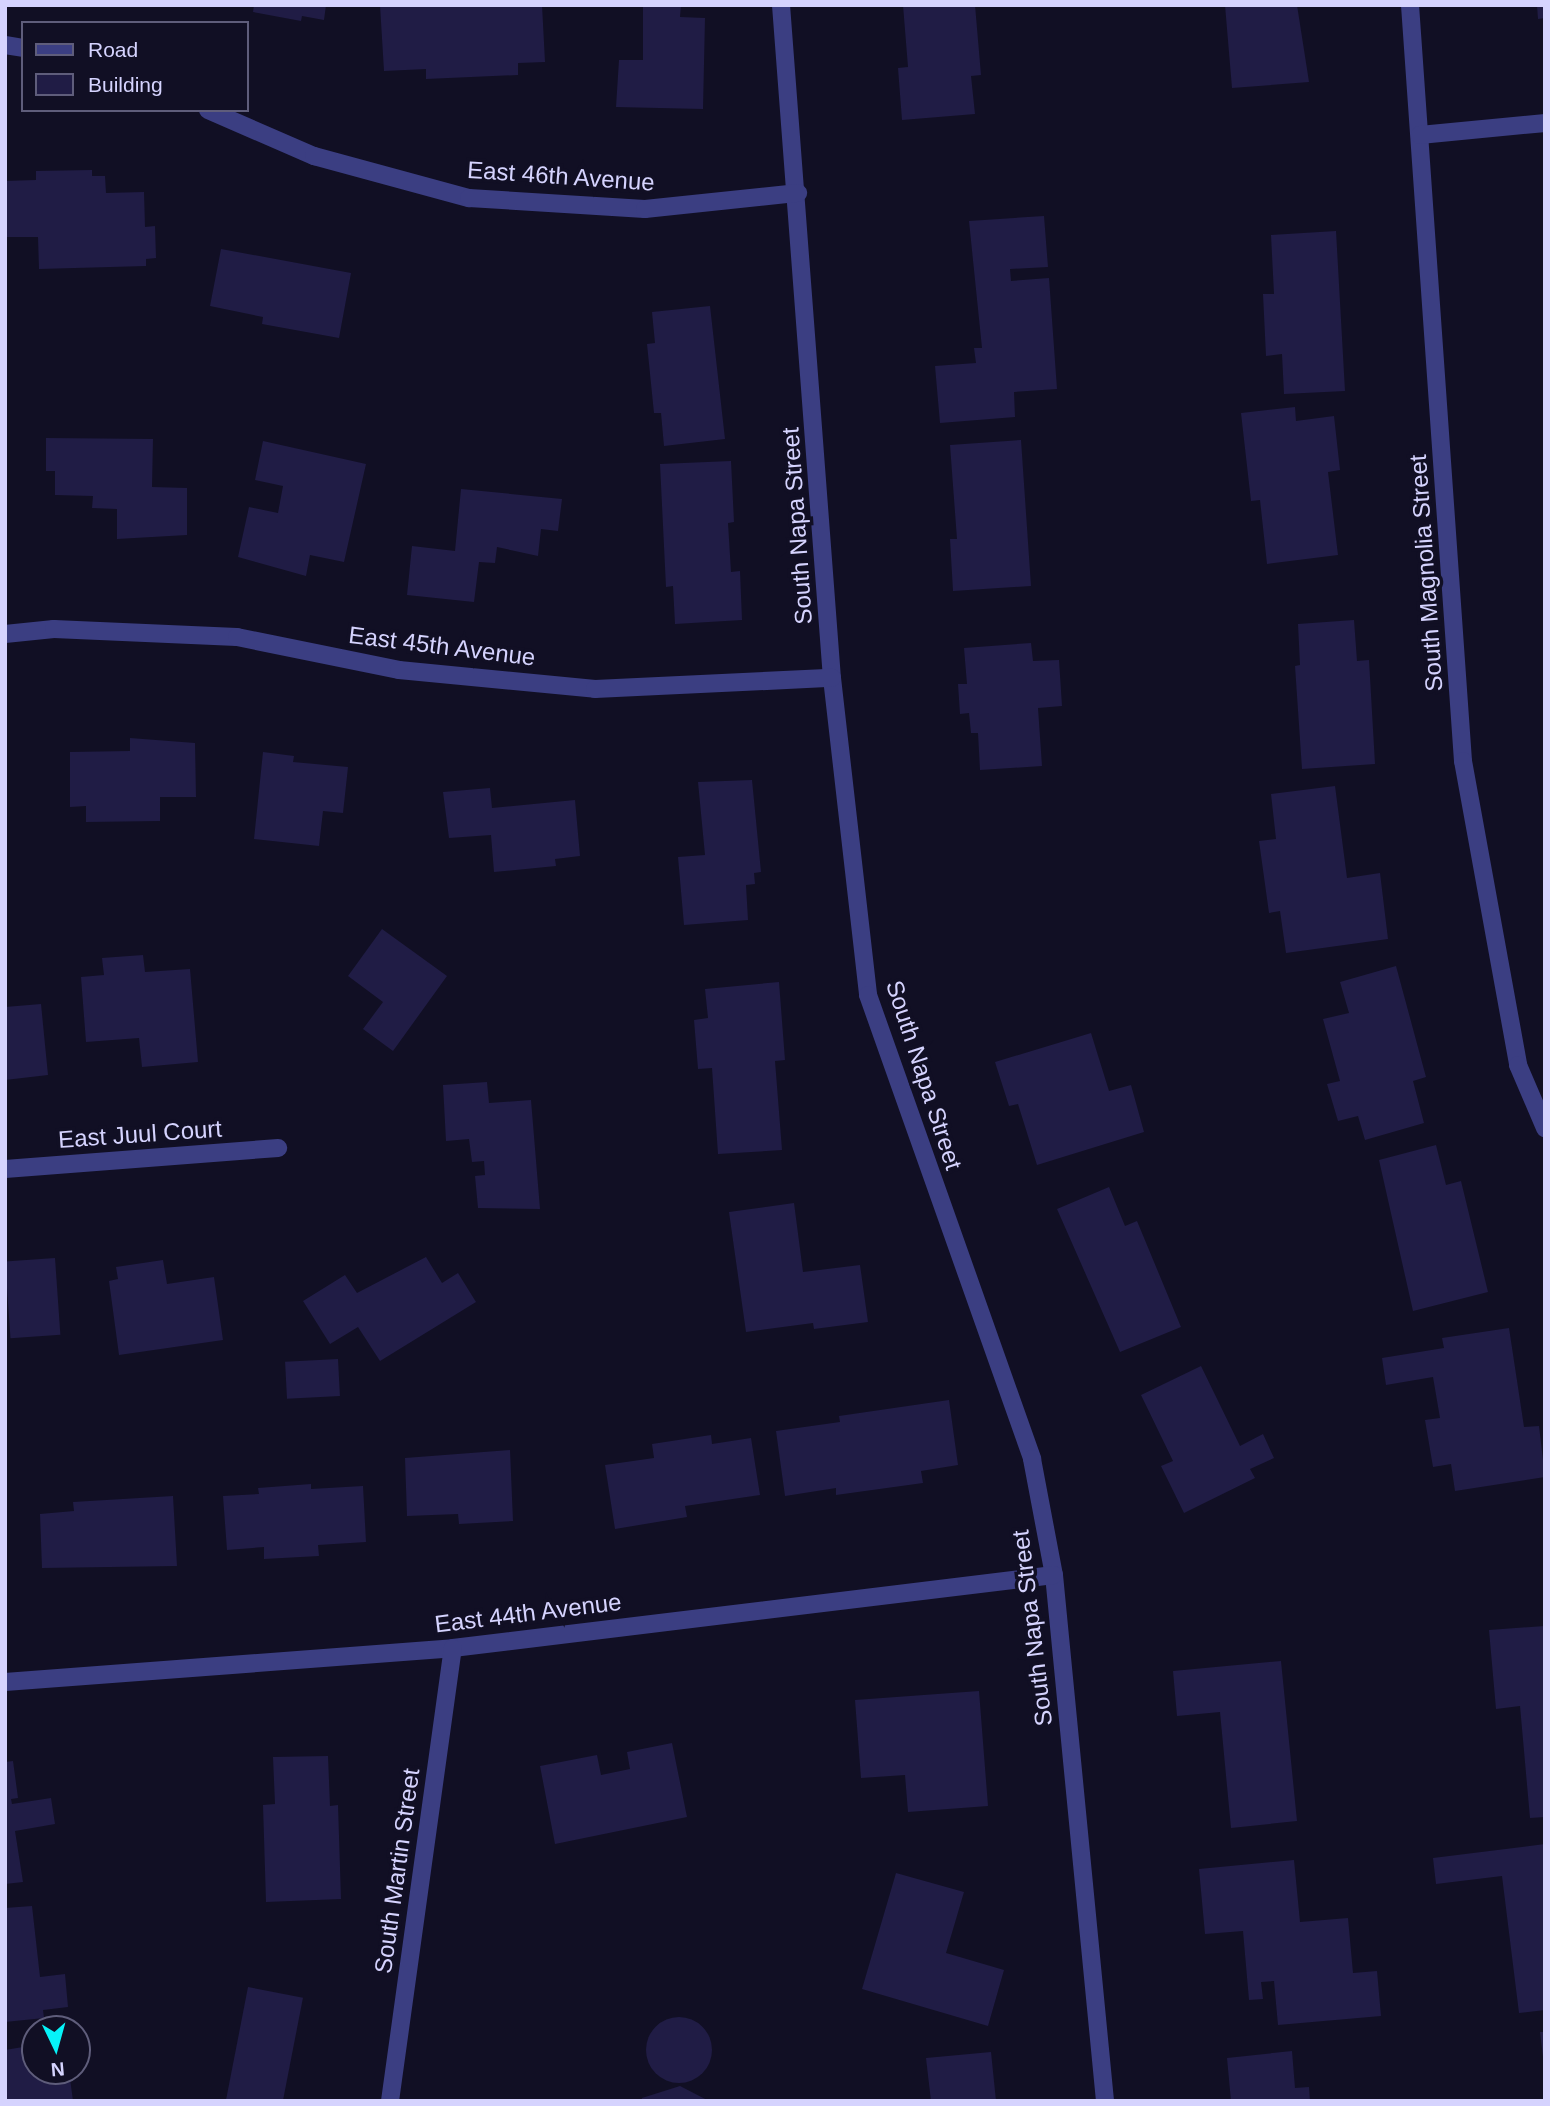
<!DOCTYPE html>
<style>
body{margin:0}
#map{position:relative;width:1550px;height:2106px;overflow:hidden;background:#110f24;font-family:Arial,sans-serif}
div>[style]{position:absolute}
[style*='--x']{left:calc(var(--x)*1px);top:calc(var(--y)*1px);width:calc(var(--w)*1px);rotate:calc(var(--a)*1deg)}
.building>*{inset:0;background:#201c45;transform-origin:0 0}
.round{border-radius:50%}
.minor>*{height:18px;margin:-9px;padding:0 9px;transform-origin:9px;border-radius:9px;background:#3b3e82}
span{translate:-50% -50%;white-space:nowrap;text-align:center;line-height:1.15;-webkit-text-stroke:7px #110f24;paint-order:stroke}
.street-label{font-size:24px;color:#d5d3fe}
.frame{position:absolute;inset:0;border:7px solid #d5d3fe;pointer-events:none}
.legend{position:absolute;left:21px;top:21px;width:228px;height:91px;box-sizing:border-box;background:#110f24;border:2px solid #5f5d7b;margin:0;padding:9px 12px;list-style:none;font-size:21px;color:#d5d3fe}
.legend li{display:flex;align-items:center;gap:14px;height:35px}
.legend b{width:35px;border:2px solid #5f5d7b}
.north{position:absolute;left:21px;top:2015px;width:70px;height:70px;box-sizing:border-box;background:#110f24;border:2px solid #5f5d7b;border-radius:50%;rotate:175deg;font-size:19px;font-weight:700;line-height:28px;text-align:center;color:#d5d3fe}
.north::after{content:'';display:block;margin:auto;width:24px;height:32px;background:#06f3f8;clip-path:polygon(50% 0,100% 100%,50% 72%,0 100%)}
</style>
<div id="map">
<div class="building">
<i style="clip-path:polygon(254px 5px,326px 5px,324px 20px,302px 16px,301px 21px,253px 12px)"></i>
<i style="clip-path:polygon(380px 5px,542px 5px,545px 62px,518px 63px,518px 75px,426px 79px,426px 69px,384px 71px)"></i>
<i style="clip-path:polygon(643px 5px,681px 5px,680px 17px,705px 18px,703px 109px,616px 107px,619px 60px,643px 60px)"></i>
<i style="clip-path:polygon(903px 5px,975px 5px,981px 75px,971px 76px,975px 114px,902px 120px,898px 68px,908px 67px)"></i>
<i style="clip-path:polygon(1225px 5px,1297px 5px,1309px 82px,1232px 88px)"></i>
<i style="clip-path:polygon(1537px 5px,1545px 5px,1545px 18px,1538px 19px)"></i>
<i style="clip-path:polygon(92px 170px,92px 176px,105px 176px,106px 193px,144px 192px,145px 227px,155px 226px,156px 258px,146px 259px,146px 266px,39px 269px,38px 237px,6px 237px,5px 181px,36px 180px,36px 171px)"></i>
<i style="clip-path:polygon(1044px 216px,1048px 267px,1010px 269px,1011px 281px,1049px 278px,1057px 389px,1014px 392px,1015px 417px,940px 423px,935px 366px,976px 363px,974px 348px,982px 348px,969px 221px)"></i>
<i style="clip-path:polygon(1336px 231px,1345px 391px,1284px 394px,1282px 354px,1266px 356px,1263px 294px,1274px 294px,1271px 235px)"></i>
<i style="clip-path:polygon(221px 249px,351px 273px,339px 338px,262px 324px,263px 317px,210px 306px)"></i>
<i style="clip-path:polygon(710px 306px,725px 439px,664px 446px,661px 413px,654px 413px,647px 344px,655px 343px,652px 312px)"></i>
<i style="clip-path:polygon(1295px 407px,1296px 421px,1334px 416px,1340px 470px,1328px 472px,1338px 555px,1267px 564px,1260px 500px,1251px 501px,1241px 413px)"></i>
<i style="clip-path:polygon(46px 438px,153px 439px,152px 487px,187px 488px,187px 535px,117px 539px,117px 509px,92px 508px,93px 496px,55px 495px,55px 471px,46px 471px)"></i>
<i style="clip-path:polygon(1021px 440px,1031px 586px,953px 591px,950px 539px,957px 539px,950px 445px)"></i>
<i style="clip-path:polygon(263px 441px,366px 464px,344px 562px,310px 555px,306px 576px,238px 557px,249px 507px,278px 513px,283px 486px,255px 480px)"></i>
<i style="clip-path:polygon(731px 461px,734px 522px,728px 523px,731px 572px,740px 571px,742px 620px,675px 624px,673px 586px,666px 587px,660px 464px)"></i>
<i style="clip-path:polygon(461px 489px,562px 499px,558px 531px,541px 529px,538px 556px,497px 547px,495px 563px,479px 562px,474px 602px,407px 595px,412px 546px,455px 551px)"></i>
<i style="clip-path:polygon(1354px 620px,1357px 661px,1369px 660px,1375px 764px,1302px 769px,1295px 666px,1300px 665px,1298px 624px)"></i>
<i style="clip-path:polygon(1031px 643px,1033px 661px,1059px 660px,1062px 706px,1038px 708px,1042px 766px,980px 770px,978px 733px,971px 733px,969px 713px,960px 714px,958px 684px,967px 684px,964px 648px)"></i>
<i style="clip-path:polygon(130px 738px,195px 743px,196px 797px,160px 797px,160px 821px,86px 822px,86px 806px,70px 807px,70px 752px,130px 751px)"></i>
<i style="clip-path:polygon(263px 752px,294px 756px,293px 762px,348px 767px,343px 813px,323px 811px,319px 846px,254px 839px)"></i>
<i style="clip-path:polygon(752px 780px,761px 872px,754px 873px,755px 884px,746px 885px,748px 920px,684px 925px,678px 857px,705px 855px,698px 782px)"></i>
<i style="clip-path:polygon(1335px 786px,1347px 878px,1380px 873px,1388px 939px,1286px 953px,1280px 911px,1269px 913px,1259px 841px,1276px 839px,1271px 794px)"></i>
<i style="clip-path:polygon(490px 788px,492px 808px,575px 800px,580px 856px,555px 859px,556px 866px,494px 872px,491px 835px,449px 838px,443px 792px)"></i>
<i style="clip-path:polygon(382px 929px,447px 976px,393px 1051px,363px 1029px,383px 1002px,348px 976px)"></i>
<i style="clip-path:polygon(143px 955px,145px 972px,190px 969px,198px 1062px,142px 1067px,139px 1038px,86px 1042px,81px 977px,104px 975px,102px 958px)"></i>
<i style="clip-path:polygon(1396px 966px,1426px 1077px,1413px 1081px,1424px 1123px,1365px 1140px,1358px 1116px,1338px 1121px,1327px 1084px,1340px 1081px,1323px 1019px,1349px 1013px,1340px 982px)"></i>
<i style="clip-path:polygon(779px 982px,785px 1060px,775px 1061px,782px 1150px,718px 1154px,712px 1068px,698px 1069px,694px 1020px,708px 1018px,705px 989px)"></i>
<i style="clip-path:polygon(41px 1004px,48px 1075px,5px 1080px,5px 1007px)"></i>
<i style="clip-path:polygon(1091px 1033px,1109px 1091px,1131px 1085px,1144px 1132px,1037px 1165px,1018px 1104px,1009px 1106px,995px 1062px)"></i>
<i style="clip-path:polygon(487px 1082px,489px 1103px,531px 1100px,540px 1209px,478px 1208px,475px 1176px,485px 1175px,484px 1161px,472px 1162px,469px 1139px,446px 1141px,443px 1085px)"></i>
<i style="clip-path:polygon(1436px 1145px,1446px 1185px,1461px 1181px,1488px 1292px,1413px 1311px,1379px 1160px)"></i>
<i style="clip-path:polygon(1109px 1187px,1125px 1226px,1137px 1221px,1181px 1327px,1120px 1352px,1057px 1209px)"></i>
<i style="clip-path:polygon(794px 1203px,803px 1272px,860px 1265px,868px 1322px,814px 1329px,813px 1323px,746px 1332px,729px 1212px)"></i>
<i style="clip-path:polygon(426px 1257px,442px 1283px,458px 1273px,476px 1302px,380px 1361px,358px 1327px,330px 1344px,303px 1301px,345px 1275px,357px 1293px)"></i>
<i style="left:55px;top:1258px;width:77px;height:50px;rotate:86deg"></i>
<i style="clip-path:polygon(163px 1260px,167px 1284px,214px 1277px,223px 1340px,119px 1355px,109px 1281px,118px 1279px,116px 1267px)"></i>
<i style="clip-path:polygon(1509px 1328px,1524px 1427px,1539px 1426px,1545px 1477px,1455px 1491px,1451px 1464px,1433px 1467px,1425px 1420px,1440px 1418px,1433px 1377px,1386px 1385px,1382px 1358px,1444px 1348px,1442px 1338px)"></i>
<i style="left:338px;top:1359px;width:37px;height:53px;rotate:87deg"></i>
<i style="clip-path:polygon(1201px 1366px,1240px 1446px,1263px 1434px,1274px 1458px,1250px 1469px,1255px 1478px,1184px 1513px,1161px 1466px,1173px 1461px,1141px 1395px)"></i>
<i style="clip-path:polygon(949px 1400px,958px 1465px,921px 1471px,923px 1483px,836px 1495px,836px 1488px,785px 1496px,776px 1431px,840px 1422px,839px 1416px)"></i>
<i style="clip-path:polygon(711px 1435px,712px 1444px,751px 1438px,760px 1495px,685px 1506px,687px 1517px,615px 1529px,605px 1465px,654px 1458px,652px 1444px)"></i>
<i style="clip-path:polygon(510px 1450px,513px 1521px,459px 1524px,458px 1514px,407px 1516px,405px 1458px)"></i>
<i style="clip-path:polygon(311px 1484px,311px 1489px,363px 1486px,366px 1542px,318px 1545px,319px 1556px,264px 1559px,264px 1547px,227px 1550px,223px 1496px,259px 1494px,258px 1488px)"></i>
<i style="clip-path:polygon(173px 1496px,177px 1566px,42px 1568px,40px 1514px,74px 1511px,73px 1502px)"></i>
<i style="clip-path:polygon(1545px 1626px,1545px 1817px,1530px 1818px,1520px 1706px,1496px 1709px,1489px 1630px)"></i>
<i style="clip-path:polygon(1281px 1661px,1297px 1821px,1231px 1828px,1220px 1712px,1177px 1716px,1173px 1671px)"></i>
<i style="clip-path:polygon(979px 1691px,988px 1806px,908px 1812px,905px 1775px,861px 1778px,855px 1700px)"></i>
<i style="clip-path:polygon(672px 1743px,687px 1817px,555px 1844px,540px 1766px,597px 1755px,601px 1775px,630px 1769px,627px 1752px)"></i>
<i style="clip-path:polygon(328px 1756px,330px 1806px,338px 1805px,341px 1899px,266px 1902px,263px 1805px,275px 1804px,273px 1757px)"></i>
<i style="clip-path:polygon(13px 1761px,18px 1798px,11px 1799px,12px 1804px,51px 1798px,55px 1824px,15px 1831px,23px 1882px,5px 1884px,5px 1762px)"></i>
<i style="clip-path:polygon(1545px 1844px,1545px 2010px,1519px 2013px,1502px 1876px,1436px 1884px,1433px 1858px)"></i>
<i style="clip-path:polygon(1294px 1860px,1300px 1922px,1348px 1918px,1353px 1973px,1377px 1971px,1381px 2016px,1278px 2025px,1274px 1981px,1261px 1982px,1263px 1999px,1249px 2000px,1243px 1931px,1205px 1934px,1199px 1869px)"></i>
<i style="clip-path:polygon(896px 1873px,964px 1892px,946px 1953px,1004px 1970px,988px 2026px,862px 1989px)"></i>
<i style="clip-path:polygon(32px 1906px,40px 1977px,65px 1974px,68px 2007px,43px 2010px,44px 2018px,5px 2022px,5px 1908px)"></i>
<i style="left:248px;top:1987px;width:56px;height:116px;rotate:11deg"></i>
<i class="round" style="left:646px;top:2017px;width:66px;height:66px"></i>
<i style="clip-path:polygon(1540px 2032px,1545px 2032px,1545px 2057px,1543px 2057px)"></i>
<i style="clip-path:polygon(35px 2045px,35px 2071px,69px 2071px,73px 2101px,7px 2101px,5px 2050px)"></i>
<i style="clip-path:polygon(1292px 2051px,1295px 2088px,1309px 2087px,1310px 2101px,1231px 2101px,1227px 2058px)"></i>
<i style="clip-path:polygon(991px 2052px,996px 2101px,931px 2101px,926px 2058px)"></i>
<i style="clip-path:polygon(680px 2086px,709px 2101px,641px 2101px,642px 2098px)"></i>
</div>
<div class="minor">
<i style="--x:781;--y:5;--w:675;--a:85.67"></i>
<i style="--x:832;--y:678;--w:319;--a:83.5"></i>
<i style="--x:868;--y:995;--w:492;--a:70.5"></i>
<i style="--x:1032;--y:1459;--w:118;--a:79.3"></i>
<i style="--x:1054;--y:1575;--w:528;--a:84.46"></i>
<i style="--x:1410;--y:5;--w:758;--a:85.99"></i>
<i style="--x:1463;--y:761;--w:309;--a:79.7"></i>
<i style="--x:1518;--y:1065;--w:69;--a:66.8"></i>
<i style="--x:5;--y:45;--w:18;--a:9"></i>
<i style="--x:208;--y:110;--w:116;--a:23.5"></i>
<i style="--x:314;--y:156;--w:161;--a:15.2"></i>
<i style="--x:469;--y:198;--w:176;--a:3.6"></i>
<i style="--x:645;--y:209;--w:154;--a:-6"></i>
<i style="--x:1420;--y:135;--w:126;--a:-5.5"></i>
<i style="--x:5;--y:634;--w:49;--a:-5.8"></i>
<i style="--x:54;--y:629;--w:183;--a:2.5"></i>
<i style="--x:237;--y:637;--w:165;--a:11.5"></i>
<i style="--x:399;--y:670;--w:197;--a:5.5"></i>
<i style="--x:595;--y:689;--w:237;--a:-2.7"></i>
<i style="--x:5;--y:1169;--w:274;--a:-4.4"></i>
<i style="--x:5;--y:1682;--w:449;--a:-4.3"></i>
<i style="--x:453;--y:1648;--w:605;--a:-6.93"></i>
<i style="--x:390;--y:2101;--w:457;--a:-82.1"></i>
</div>
<div class="street-label">
<span style="left:561px;top:176px;rotate:4deg">East 46th Avenue</span>
<span style="left:797px;top:526px;rotate:-94deg">South Napa Street</span>
<span style="left:1426px;top:573px;rotate:-94deg">South Magnolia Street</span>
<span style="left:442px;top:646px;rotate:7deg">East 45th Avenue</span>
<span style="left:924px;top:1075px;rotate:72deg">South Napa Street</span>
<span style="left:140px;top:1134px;rotate:-4deg">East Juul Court</span>
<span style="left:528px;top:1613px;rotate:-7deg">East 44th Avenue</span>
<span style="left:1032px;top:1628px;rotate:-97deg">South Napa Street</span>
<span style="left:397px;top:1871px;rotate:-82deg">South Martin Street</span>
</div>
<div class="frame"></div>
<ul class="legend">
<li><b style="height:9px;background:#3b3e82"></b>Road</li>
<li><b style="height:19px;background:#201c45"></b>Building</li>
</ul>
<div class="north">N</div>
</div>
